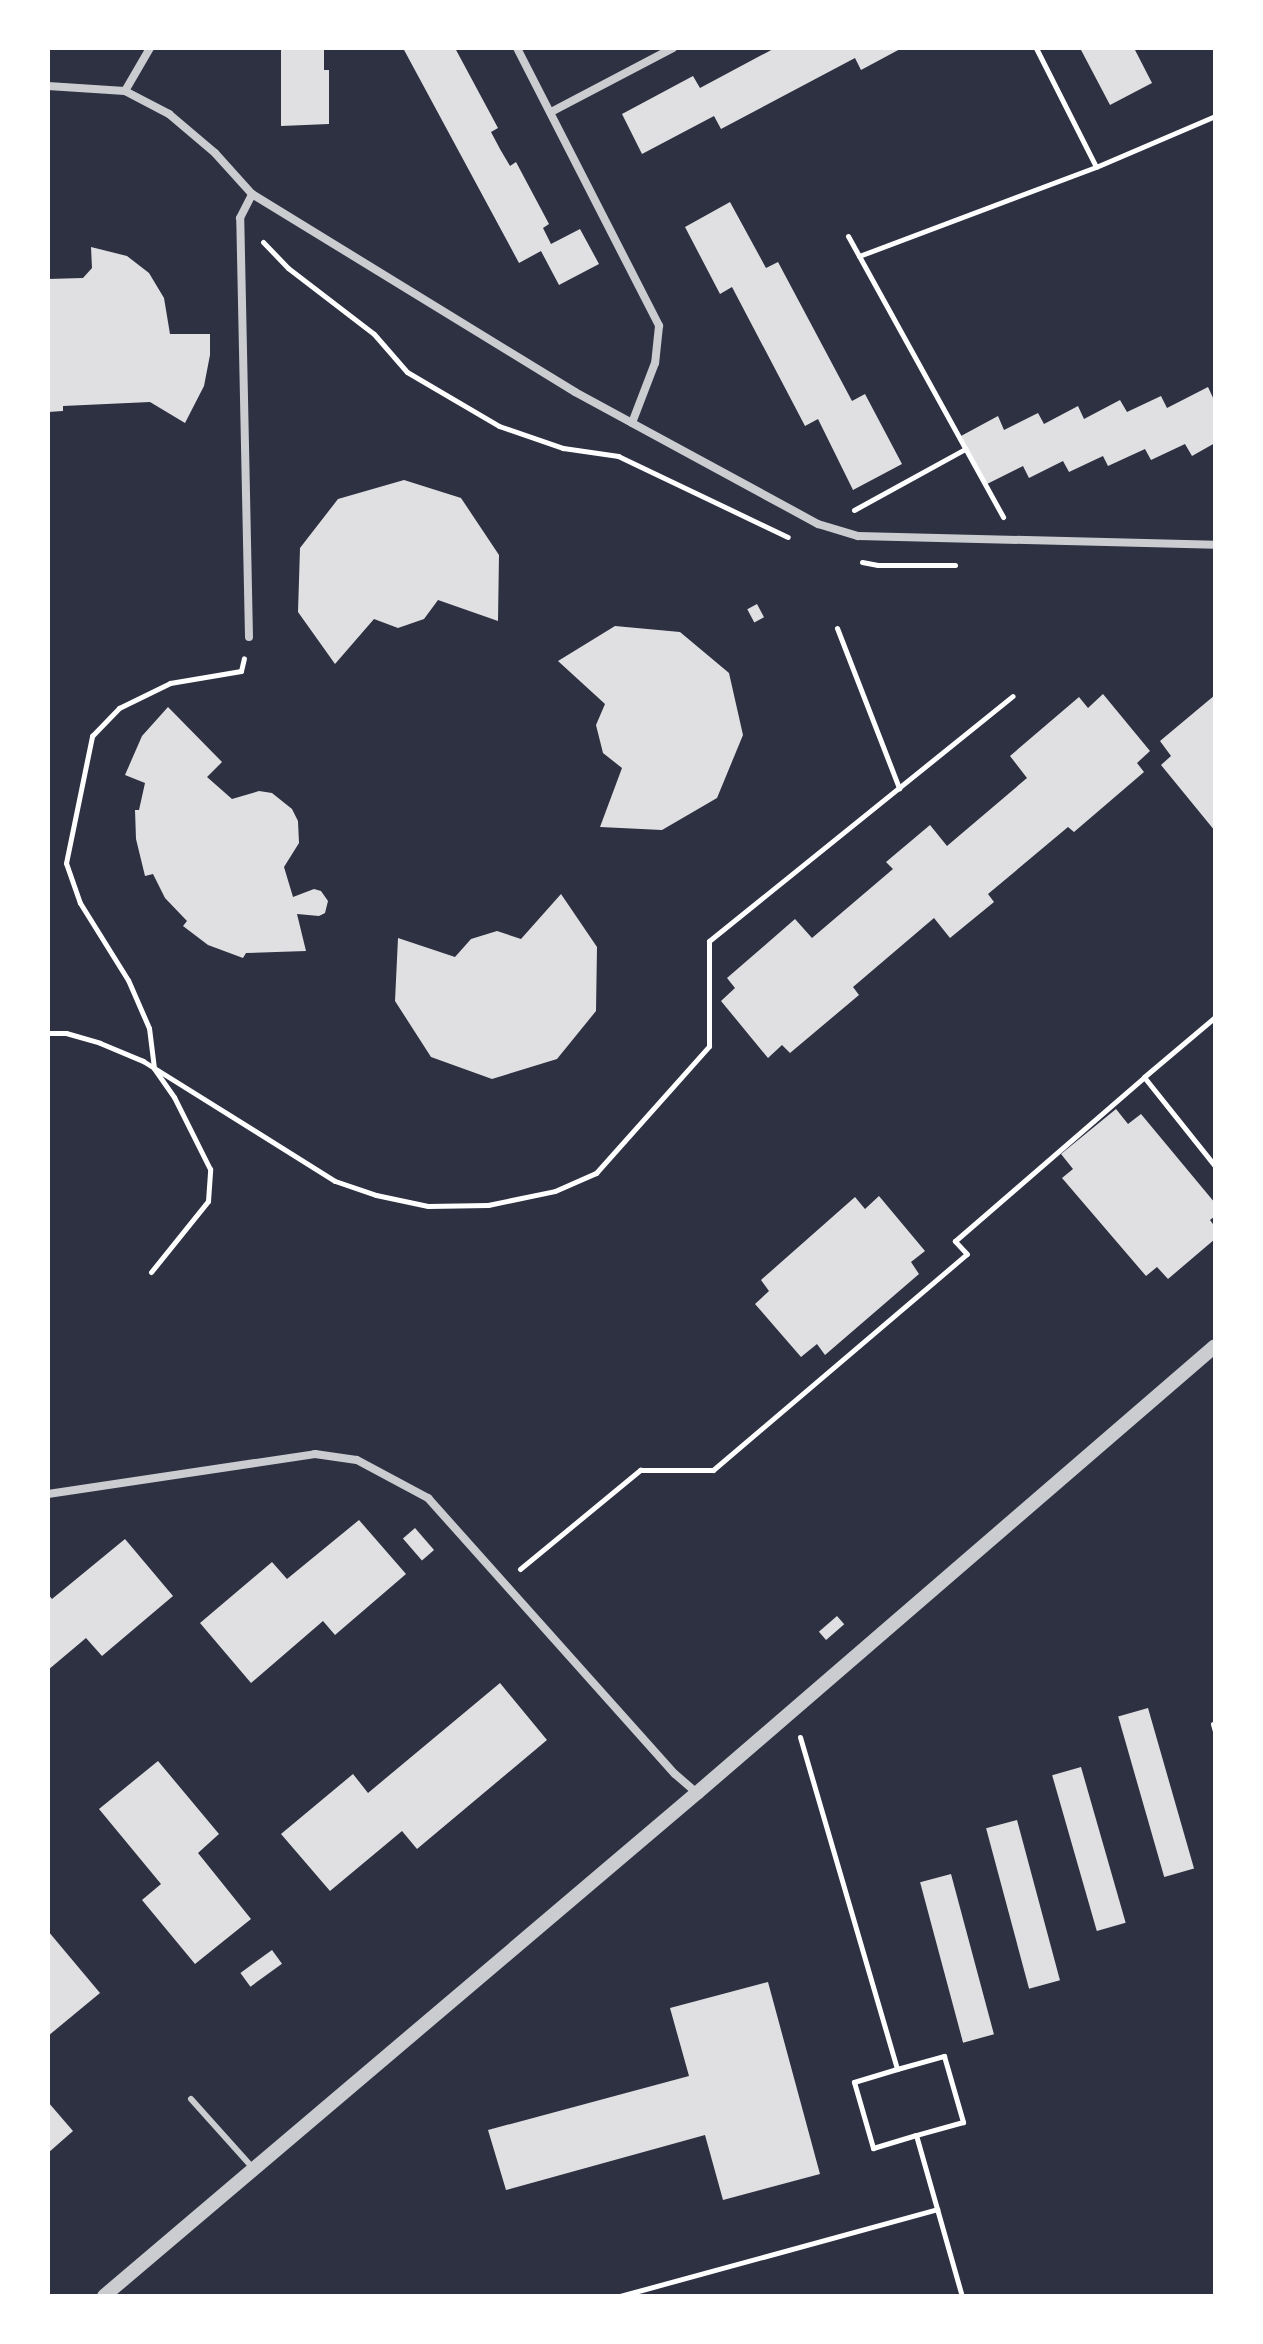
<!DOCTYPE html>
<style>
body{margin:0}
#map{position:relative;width:1263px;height:2344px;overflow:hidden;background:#2d3142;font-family:"Noto Serif",serif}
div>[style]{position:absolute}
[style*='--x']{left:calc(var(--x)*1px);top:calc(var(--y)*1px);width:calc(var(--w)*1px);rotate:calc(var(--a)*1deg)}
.building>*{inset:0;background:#e0e0e3;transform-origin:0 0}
.path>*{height:5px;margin:-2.5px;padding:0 2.5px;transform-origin:2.5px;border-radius:2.5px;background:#fff}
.service>*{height:6px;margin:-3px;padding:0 3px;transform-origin:3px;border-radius:3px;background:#caccd0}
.minor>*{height:8px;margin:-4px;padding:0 4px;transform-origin:4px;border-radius:4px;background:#caccd0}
.tertiary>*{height:14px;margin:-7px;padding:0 7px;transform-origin:7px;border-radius:7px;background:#caccd0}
span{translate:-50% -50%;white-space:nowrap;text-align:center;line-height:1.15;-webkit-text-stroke:6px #fff;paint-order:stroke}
.frame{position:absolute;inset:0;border:50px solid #fff;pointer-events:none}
</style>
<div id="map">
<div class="building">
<i style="clip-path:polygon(281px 48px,324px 48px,324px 70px,329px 70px,329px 124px,281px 126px)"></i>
<i style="clip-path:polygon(403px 48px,455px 48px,498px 128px,491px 132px,500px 149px,510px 166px,516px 162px,549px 224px,543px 228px,551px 244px,580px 229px,599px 264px,559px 285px,541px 251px,519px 263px)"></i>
<i style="clip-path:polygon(775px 48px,902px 48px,861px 70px,855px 58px,721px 129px,714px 116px,642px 154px,622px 114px,693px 76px,700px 88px)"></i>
<i style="clip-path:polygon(1080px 48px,1134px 48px,1152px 83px,1110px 105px)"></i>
<i style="clip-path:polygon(730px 202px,766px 268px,778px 262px,852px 401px,865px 394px,902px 464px,853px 490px,818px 419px,805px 426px,732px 287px,720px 294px,685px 227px)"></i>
<i style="clip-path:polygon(91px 247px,127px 256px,149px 273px,164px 298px,170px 334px,210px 334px,210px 355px,204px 386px,185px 423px,150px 402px,63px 406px,63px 411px,48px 412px,48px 279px,83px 278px,92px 268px)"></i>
<i style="clip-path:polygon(1208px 387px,1215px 402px,1215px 443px,1192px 456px,1185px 444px,1151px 460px,1145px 449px,1108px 466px,1103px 456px,1069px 472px,1063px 461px,1029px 478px,1023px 466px,987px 484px,961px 436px,998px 416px,1004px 430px,1038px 413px,1044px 424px,1078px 406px,1084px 419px,1120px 400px,1127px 412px,1161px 396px,1167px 408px)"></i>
<i style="clip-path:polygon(404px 480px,461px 498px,499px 555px,498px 621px,438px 600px,424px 619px,398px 628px,374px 619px,335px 664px,298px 612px,300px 548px,338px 499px)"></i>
<i style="left:757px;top:604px;width:15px;height:11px;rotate:62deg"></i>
<i style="clip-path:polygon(615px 626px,680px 632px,729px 673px,743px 735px,717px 798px,662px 830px,600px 827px,622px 768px,603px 753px,596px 725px,605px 704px,558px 661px)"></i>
<i style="clip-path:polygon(1103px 694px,1150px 751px,1137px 763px,1144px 772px,1074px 832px,1068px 827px,988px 894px,994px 902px,950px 938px,934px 918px,853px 987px,859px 995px,790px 1053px,782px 1045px,768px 1058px,721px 1001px,735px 988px,727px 978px,795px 919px,812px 938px,893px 869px,886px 862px,930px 825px,947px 846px,1027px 778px,1010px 756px,1079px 697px,1088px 708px)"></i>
<i style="clip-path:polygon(1215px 695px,1215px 831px,1161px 765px,1171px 756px,1160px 741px)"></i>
<i style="clip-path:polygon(168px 707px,222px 762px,207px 777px,232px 799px,259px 791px,272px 793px,292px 809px,298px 821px,299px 843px,284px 867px,293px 897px,314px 889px,321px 891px,328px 901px,325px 913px,319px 916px,297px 914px,306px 951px,246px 953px,243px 958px,208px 945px,183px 926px,187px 921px,165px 898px,153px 874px,145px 876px,136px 839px,135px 810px,139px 810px,145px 783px,125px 775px,142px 736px)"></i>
<i style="clip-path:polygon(561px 894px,597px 947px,596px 1011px,557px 1059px,492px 1079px,431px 1057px,395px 1001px,398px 938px,455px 957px,471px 939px,497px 931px,521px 939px)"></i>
<i style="clip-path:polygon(1116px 1109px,1128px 1124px,1141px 1114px,1215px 1203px,1215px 1216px,1210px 1220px,1215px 1227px,1215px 1239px,1168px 1279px,1157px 1267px,1146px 1276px,1062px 1178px,1073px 1169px,1061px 1154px)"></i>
<i style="clip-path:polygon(879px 1196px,925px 1251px,911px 1262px,919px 1274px,825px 1355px,817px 1344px,801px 1357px,755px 1304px,769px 1291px,761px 1280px,855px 1197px,865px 1209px)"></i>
<i style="clip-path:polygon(359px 1520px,406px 1574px,335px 1635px,323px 1621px,251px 1683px,200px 1623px,272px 1562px,287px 1579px)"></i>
<i style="left:415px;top:1528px;width:29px;height:16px;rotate:49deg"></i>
<i style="clip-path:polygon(125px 1539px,173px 1596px,102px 1656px,86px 1638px,48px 1670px,48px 1594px,52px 1599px)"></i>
<i style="left:837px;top:1616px;width:11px;height:24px;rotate:49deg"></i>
<i style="clip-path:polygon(500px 1683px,547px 1740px,417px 1849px,402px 1831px,330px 1891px,281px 1834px,353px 1774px,368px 1793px)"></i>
<i style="left:1148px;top:1708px;width:167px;height:31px;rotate:74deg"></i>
<i style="clip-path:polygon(158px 1761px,219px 1834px,198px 1853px,251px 1919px,195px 1964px,142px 1900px,161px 1884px,99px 1809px)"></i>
<i style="left:1081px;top:1767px;width:162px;height:30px;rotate:74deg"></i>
<i style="left:1017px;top:1820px;width:166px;height:32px;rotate:75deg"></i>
<i style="left:951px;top:1874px;width:166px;height:32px;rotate:75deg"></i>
<i style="clip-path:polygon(48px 1931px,100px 1993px,48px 2036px)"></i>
<i style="left:272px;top:1950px;width:17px;height:39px;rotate:54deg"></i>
<i style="clip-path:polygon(768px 1982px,820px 2174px,723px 2200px,705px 2135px,506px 2190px,488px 2130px,689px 2076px,670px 2008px)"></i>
<i style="clip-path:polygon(48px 2102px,73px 2131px,48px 2153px)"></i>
</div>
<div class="path">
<i style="--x:1036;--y:48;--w:133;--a:63.2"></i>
<i style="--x:848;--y:236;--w:321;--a:61.1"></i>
<i style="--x:263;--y:242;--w:36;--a:46"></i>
<i style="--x:288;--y:268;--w:108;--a:37.5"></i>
<i style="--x:374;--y:334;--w:50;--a:49"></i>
<i style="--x:407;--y:372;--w:107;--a:30.4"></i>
<i style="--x:499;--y:426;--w:68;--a:19"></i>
<i style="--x:563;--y:448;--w:56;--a:8.3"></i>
<i style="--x:618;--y:456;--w:188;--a:25.5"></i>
<i style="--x:859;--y:256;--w:253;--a:-20.6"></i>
<i style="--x:1096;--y:167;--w:129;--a:-23.2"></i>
<i style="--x:854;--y:510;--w:127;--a:-28.8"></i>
<i style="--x:862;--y:562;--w:16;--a:11"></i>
<i style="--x:878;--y:565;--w:77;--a:0"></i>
<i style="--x:837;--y:628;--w:172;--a:68.8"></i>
<i style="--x:48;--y:1033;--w:18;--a:0"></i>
<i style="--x:66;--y:1033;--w:35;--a:16"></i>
<i style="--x:100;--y:1043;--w:47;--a:22.7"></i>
<i style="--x:143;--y:1061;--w:226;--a:32"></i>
<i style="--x:335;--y:1181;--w:43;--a:18.9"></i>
<i style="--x:376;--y:1195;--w:53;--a:11.9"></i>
<i style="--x:428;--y:1206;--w:60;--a:-1"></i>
<i style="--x:488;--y:1205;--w:68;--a:-11.8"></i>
<i style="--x:555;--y:1191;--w:45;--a:-23.7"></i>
<i style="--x:596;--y:1173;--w:170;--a:-48.3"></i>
<i style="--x:709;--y:1046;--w:105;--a:-90"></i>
<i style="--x:709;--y:941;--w:390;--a:-38.9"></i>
<i style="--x:1144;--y:1077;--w:93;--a:-40.2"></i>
<i style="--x:151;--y:1272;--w:91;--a:-51.2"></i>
<i style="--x:208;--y:1201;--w:32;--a:-86"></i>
<i style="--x:210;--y:1169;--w:80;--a:-116.6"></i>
<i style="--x:174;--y:1097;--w:35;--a:-125"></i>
<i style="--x:154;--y:1068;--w:40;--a:-97.1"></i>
<i style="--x:149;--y:1028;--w:52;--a:-113.6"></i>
<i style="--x:128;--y:980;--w:91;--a:-121.9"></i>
<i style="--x:80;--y:903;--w:42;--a:-109.3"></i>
<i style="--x:66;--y:863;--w:130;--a:-78.4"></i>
<i style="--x:92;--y:736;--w:39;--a:-46"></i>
<i style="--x:119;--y:708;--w:57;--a:-26.1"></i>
<i style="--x:170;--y:683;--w:72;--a:-9.6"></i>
<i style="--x:241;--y:671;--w:13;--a:-77"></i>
<i style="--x:520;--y:1569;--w:156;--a:-39.5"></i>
<i style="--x:640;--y:1470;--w:73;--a:0"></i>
<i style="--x:713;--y:1470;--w:333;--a:-40.4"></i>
<i style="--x:967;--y:1254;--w:18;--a:-133"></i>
<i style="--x:955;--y:1241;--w:250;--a:-40.9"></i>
<i style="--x:1144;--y:1077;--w:114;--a:51.4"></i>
<i style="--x:1213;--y:1724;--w:7;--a:74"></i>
<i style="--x:800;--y:1737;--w:346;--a:73.7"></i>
<i style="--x:897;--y:2069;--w:45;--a:163.2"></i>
<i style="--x:854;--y:2082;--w:69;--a:73.9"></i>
<i style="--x:873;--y:2148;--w:45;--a:-16.8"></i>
<i style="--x:916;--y:2135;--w:167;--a:74.1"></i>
<i style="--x:897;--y:2069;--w:49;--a:-15.5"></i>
<i style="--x:944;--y:2056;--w:69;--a:73.9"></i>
<i style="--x:963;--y:2122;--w:49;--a:164.5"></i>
<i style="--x:620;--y:2296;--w:329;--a:-15.3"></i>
</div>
<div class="service">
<i style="--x:191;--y:2099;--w:93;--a:48.1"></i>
</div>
<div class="minor">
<i style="--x:517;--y:48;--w:312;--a:62.9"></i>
<i style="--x:659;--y:326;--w:37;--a:96"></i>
<i style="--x:655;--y:363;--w:64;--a:111"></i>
<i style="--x:632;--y:423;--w:212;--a:28.5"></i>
<i style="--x:818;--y:524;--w:42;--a:16.7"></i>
<i style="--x:858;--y:536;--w:357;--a:1.4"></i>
<i style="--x:48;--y:86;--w:77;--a:3.7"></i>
<i style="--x:125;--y:91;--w:50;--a:27.6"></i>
<i style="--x:169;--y:114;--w:60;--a:40.3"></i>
<i style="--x:215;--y:153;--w:55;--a:47.9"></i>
<i style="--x:252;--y:194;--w:379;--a:31.5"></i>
<i style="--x:575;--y:392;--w:65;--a:28.5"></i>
<i style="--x:125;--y:91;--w:50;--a:-59.8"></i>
<i style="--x:551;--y:112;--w:138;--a:-27.7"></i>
<i style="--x:249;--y:637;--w:419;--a:-91.2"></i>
<i style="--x:240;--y:218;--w:27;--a:-63"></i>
<i style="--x:48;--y:1494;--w:270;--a:-8.5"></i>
<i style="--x:315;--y:1454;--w:42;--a:8.1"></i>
<i style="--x:357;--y:1460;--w:81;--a:28.2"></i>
<i style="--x:428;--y:1498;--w:370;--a:48.2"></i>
<i style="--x:675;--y:1774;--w:29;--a:41"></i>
</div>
<div class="tertiary">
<i style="--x:104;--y:2296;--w:778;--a:-40.31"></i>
<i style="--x:697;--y:1793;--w:684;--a:-40.79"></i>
</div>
<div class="frame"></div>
</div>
